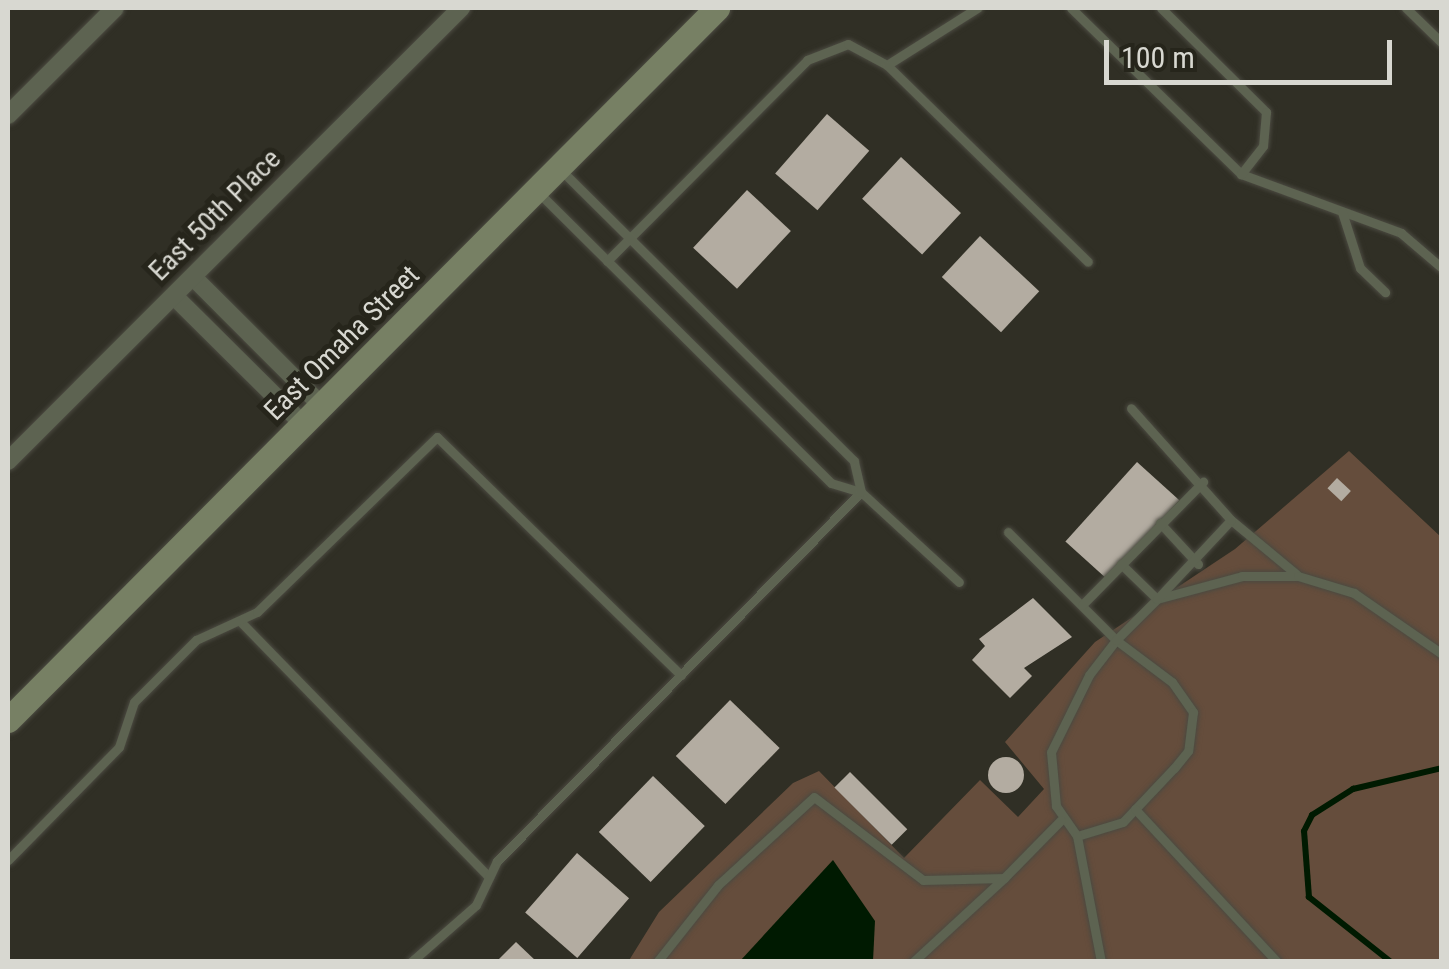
<!DOCTYPE html>
<style>
body{margin:0}
#map{position:relative;width:1449px;height:969px;overflow:hidden;background:#302f25;font-family:"Roboto Condensed",sans-serif}
div>[style]{position:absolute}
[style*='--x']{left:calc(var(--x)*1px);top:calc(var(--y)*1px);width:calc(var(--w)*1px);rotate:calc(var(--a)*1deg)}
.green>*{inset:0;background:#654d3c}
.water>*{inset:0;background:#001a01}
.stream>*{height:6px;margin:-3px;padding:0 3px;transform-origin:3px;border-radius:3px;background:#001a01}
.building>*{inset:0;background:#b3aca1;transform-origin:0 0}
.round{border-radius:50%}
.roads{filter:drop-shadow(0 0 2px #4b4a41) drop-shadow(0 0 2px #4b4a41)}
.lane>*{height:9px;margin:-4.5px;padding:0 4.5px;transform-origin:4.5px;border-radius:4.5px;background:#5d6351}
.street>*{height:18px;margin:-9px;padding:0 9px;transform-origin:9px;border-radius:9px;background:#5d6351}
.secondary>*{height:25px;margin:-12.5px;padding:0 12.5px;transform-origin:12.5px;border-radius:12.5px;background:#778064}
span{translate:-50% -50%;white-space:nowrap;text-align:center;line-height:1.15;-webkit-text-stroke:10px #26251b;paint-order:stroke}
.street-label{font-size:28px;color:#d8d8d1}
.frame{position:absolute;inset:0;border:10px solid #d8d8d1;pointer-events:none}
.scale{position:absolute;left:1104px;top:40px;width:288px;height:45px;box-sizing:border-box;border:5px solid #d8d8d1;border-top:0;padding-left:12px;font-size:30px;line-height:35px;white-space:nowrap;color:#d8d8d1;-webkit-text-stroke:8px #26251b;paint-order:stroke}
</style>
<div id="map">
<div class="green">
<i style="clip-path:polygon(1349px 451px,1441px 537px,1441px 961px,628px 962px,659px 912px,793px 783px,819px 771px,904px 858px,980px 780px,1018px 817px,1044px 789px,1005px 742px,1095px 642px,1235px 549px)"></i>
</div>
<div class="water">
<i style="clip-path:polygon(833px 860px,875px 921px,873px 961px,740px 961px)"></i>
</div>
<div class="stream">
<i style="--x:1391;--y:962;--w:105;--a:-141.6"></i>
<i style="--x:1309;--y:897;--w:66;--a:-94.3"></i>
<i style="--x:1304;--y:831;--w:18;--a:-63"></i>
<i style="--x:1312;--y:815;--w:49;--a:-32.4"></i>
<i style="--x:1353;--y:789;--w:91;--a:-13.3"></i>
</div>
<div class="building">
<i style="left:827px;top:114px;width:56px;height:79px;rotate:41deg"></i>
<i style="left:901px;top:157px;width:82px;height:57px;rotate:43deg"></i>
<i style="left:747px;top:190px;width:60px;height:79px;rotate:43deg"></i>
<i style="left:980px;top:236px;width:81px;height:56px;rotate:43deg"></i>
<i style="left:1137px;top:462px;width:57px;height:107px;rotate:42deg"></i>
<i style="left:1337px;top:478px;width:19px;height:14px;rotate:43deg"></i>
<i style="clip-path:polygon(1033px 598px,1072px 637px,1024px 668px,1032px 676px,1010px 698px,972px 660px,985px 646px,979px 639px)"></i>
<i style="left:730px;top:700px;width:69px;height:78px;rotate:44deg"></i>
<i class="round" style="left:988px;top:757px;width:36px;height:36px"></i>
<i style="left:850px;top:772px;width:81px;height:22px;rotate:45deg"></i>
<i style="left:653px;top:776px;width:72px;height:78px;rotate:44deg"></i>
<i style="left:577px;top:853px;width:69px;height:79px;rotate:41deg"></i>
<i style="clip-path:polygon(516px 942px,537px 962px,496px 962px)"></i>
</div>
<div class="roads">
<div class="lane">
<i style="--x:1071;--y:8;--w:238;--a:44.3"></i>
<i style="--x:1241;--y:174;--w:171;--a:20.2"></i>
<i style="--x:1401;--y:233;--w:54;--a:40.5"></i>
<i style="--x:1161;--y:8;--w:148;--a:44.7"></i>
<i style="--x:1266;--y:112;--w:34;--a:95"></i>
<i style="--x:1263;--y:146;--w:36;--a:128"></i>
<i style="--x:1406;--y:8;--w:50;--a:44.2"></i>
<i style="--x:887;--y:65;--w:107;--a:-32.3"></i>
<i style="--x:538;--y:192;--w:413;--a:44.8"></i>
<i style="--x:831;--y:483;--w:31;--a:17"></i>
<i style="--x:861;--y:492;--w:133;--a:42.6"></i>
<i style="--x:1342;--y:212;--w:59;--a:72.2"></i>
<i style="--x:1360;--y:268;--w:35;--a:44"></i>
<i style="--x:607;--y:261;--w:284;--a:-45.1"></i>
<i style="--x:807;--y:60;--w:44;--a:-21.3"></i>
<i style="--x:848;--y:44;--w:44;--a:28.3"></i>
<i style="--x:887;--y:65;--w:281;--a:44.4"></i>
<i style="--x:1231;--y:520;--w:85;--a:39.7"></i>
<i style="--x:1160;--y:523;--w:56;--a:47.2"></i>
<i style="--x:1008;--y:532;--w:153;--a:45"></i>
<i style="--x:1116;--y:640;--w:70;--a:36.9"></i>
<i style="--x:1172;--y:682;--w:37;--a:55"></i>
<i style="--x:1193;--y:712;--w:39;--a:97"></i>
<i style="--x:1188;--y:751;--w:22;--a:129"></i>
<i style="--x:1174;--y:768;--w:74;--a:133.4"></i>
<i style="--x:1123;--y:822;--w:48;--a:163.1"></i>
<i style="--x:1077;--y:836;--w:37;--a:-125"></i>
<i style="--x:1056;--y:806;--w:54;--a:-95.3"></i>
<i style="--x:1051;--y:752;--w:86;--a:-63.7"></i>
<i style="--x:1089;--y:675;--w:44;--a:-52.4"></i>
<i style="--x:1116;--y:640;--w:58;--a:-45"></i>
<i style="--x:1157;--y:599;--w:88;--a:-15.1"></i>
<i style="--x:1242;--y:576;--w:56;--a:0"></i>
<i style="--x:1298;--y:576;--w:59;--a:16.9"></i>
<i style="--x:1354;--y:593;--w:107;--a:34.7"></i>
<i style="--x:1121;--y:564;--w:50;--a:44.2"></i>
<i style="--x:1157;--y:599;--w:108;--a:-46.9"></i>
<i style="--x:1231;--y:520;--w:150;--a:-131.8"></i>
<i style="--x:1082;--y:605;--w:173;--a:-45.5"></i>
<i style="--x:240;--y:621;--w:357;--a:45.8"></i>
<i style="--x:1135;--y:809;--w:209;--a:47.1"></i>
<i style="--x:1077;--y:836;--w:128;--a:79.2"></i>
<i style="--x:8;--y:860;--w:158;--a:-45.5"></i>
<i style="--x:119;--y:747;--w:47;--a:-71.6"></i>
<i style="--x:134;--y:702;--w:88;--a:-45"></i>
<i style="--x:196;--y:640;--w:67;--a:-24.7"></i>
<i style="--x:257;--y:612;--w:251;--a:-44.2"></i>
<i style="--x:437;--y:437;--w:341;--a:44.3"></i>
<i style="--x:411;--y:962;--w:86;--a:-41.2"></i>
<i style="--x:476;--y:905;--w:49;--a:-64.5"></i>
<i style="--x:497;--y:861;--w:518;--a:-45.39"></i>
<i style="--x:861;--y:492;--w:32;--a:-103"></i>
<i style="--x:854;--y:461;--w:412;--a:-135.2"></i>
<i style="--x:657;--y:962;--w:98;--a:-51.6"></i>
<i style="--x:718;--y:885;--w:130;--a:-42.5"></i>
<i style="--x:814;--y:797;--w:137;--a:37.3"></i>
<i style="--x:923;--y:880;--w:81;--a:-1.4"></i>
<i style="--x:1004;--y:878;--w:81;--a:-45.5"></i>
<i style="--x:913;--y:962;--w:124;--a:-42.7"></i>
</div>
<div class="street">
<i style="--x:8;--y:115;--w:151;--a:-45"></i>
<i style="--x:193;--y:277;--w:182;--a:45"></i>
<i style="--x:174;--y:296;--w:183;--a:44.8"></i>
<i style="--x:8;--y:461;--w:641;--a:-45"></i>
</div>
<div class="secondary">
<i style="--x:8;--y:720;--w:1005;--a:-45.12"></i>
</div>
</div>
<div class="street-label">
<span style="left:215px;top:215px;rotate:-45deg">East 50th Place</span>
<span style="left:342px;top:343px;rotate:-45deg">East Omaha Street</span>
</div>
<div class="frame"></div>
<div class="scale">100 m</div>
</div>
